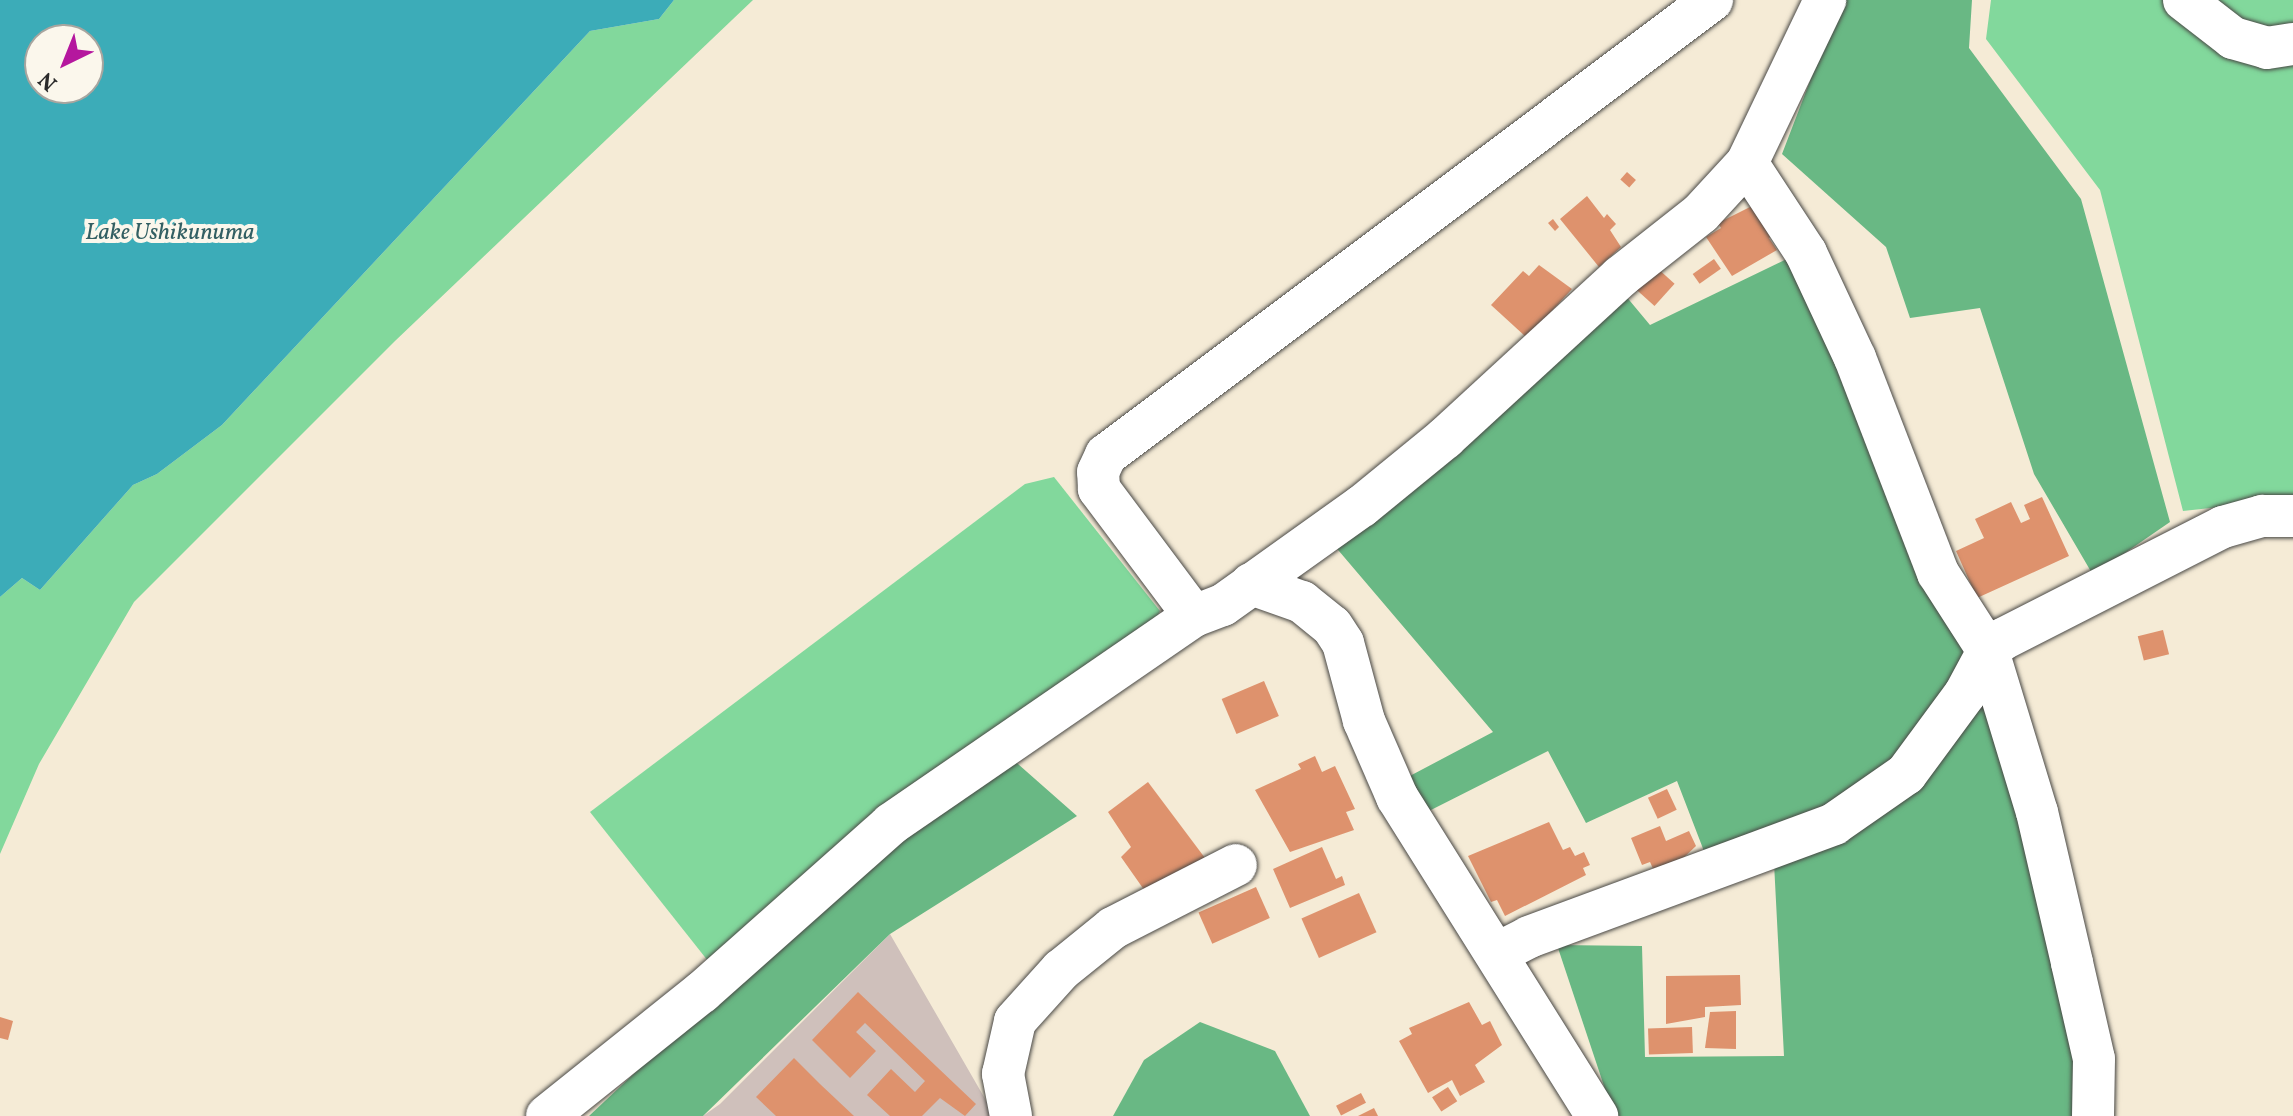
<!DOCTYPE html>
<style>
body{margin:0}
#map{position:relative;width:2293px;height:1116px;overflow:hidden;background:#f5ebd6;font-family:Vollkorn,serif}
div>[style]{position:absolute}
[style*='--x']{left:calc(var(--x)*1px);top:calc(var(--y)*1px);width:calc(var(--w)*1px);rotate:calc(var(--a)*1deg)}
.industrial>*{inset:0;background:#cfc0bb}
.green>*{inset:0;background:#82d89c}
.forest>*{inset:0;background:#69b884}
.water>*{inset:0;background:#3cacb8}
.building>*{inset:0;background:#de926d;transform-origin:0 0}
.roads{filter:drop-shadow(0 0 2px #494845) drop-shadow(0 0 2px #494845)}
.street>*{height:42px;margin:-21px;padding:0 21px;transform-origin:21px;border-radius:21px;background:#fff}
span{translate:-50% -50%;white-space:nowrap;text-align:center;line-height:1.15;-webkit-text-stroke:8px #fbf7ec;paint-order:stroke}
.water-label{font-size:24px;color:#325f63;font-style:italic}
.north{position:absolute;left:24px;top:24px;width:80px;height:80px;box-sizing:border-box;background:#fbf7ec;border:2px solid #a8a59f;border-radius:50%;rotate:223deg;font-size:22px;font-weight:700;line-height:32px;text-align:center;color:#2b2b2b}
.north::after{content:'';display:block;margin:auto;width:28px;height:36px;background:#b5179e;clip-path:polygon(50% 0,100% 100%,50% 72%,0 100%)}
</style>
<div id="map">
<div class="industrial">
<i style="clip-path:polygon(890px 934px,995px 1116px,703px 1116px,720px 1104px)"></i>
</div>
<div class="green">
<i style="clip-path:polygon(674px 0,753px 0,395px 341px,134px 602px,39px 764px,0 854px,0 597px,22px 578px,40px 590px,133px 485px,157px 474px,222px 425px,590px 31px,659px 19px)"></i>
<i style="clip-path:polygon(1991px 0,2293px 0,2293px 499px,2183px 511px,2100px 190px,1986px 39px)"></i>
<i style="clip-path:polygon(1054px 477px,1160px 611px,1150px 632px,708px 961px,590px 812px,1025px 484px)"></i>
</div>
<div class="forest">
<i style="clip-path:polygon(1841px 0,1972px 0,1969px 48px,2081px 199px,2170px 522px,2093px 575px,2034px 474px,1980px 308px,1910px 318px,1886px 247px,1782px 154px)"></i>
<i style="clip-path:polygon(1795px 255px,1975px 660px,1879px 784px,1707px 859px,1677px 781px,1586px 823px,1548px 751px,1425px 813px,1406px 778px,1493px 732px,1333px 544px,1625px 295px,1650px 325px)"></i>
<i style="clip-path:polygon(1983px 687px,2080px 1031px,2079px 1116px,1614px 1116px,1557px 945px,1642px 946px,1645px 1057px,1784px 1056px,1774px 863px)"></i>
<i style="clip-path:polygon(1009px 756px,1077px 816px,890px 934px,703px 1116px,589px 1116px,808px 910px)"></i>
<i style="clip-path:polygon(1200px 1022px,1275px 1051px,1310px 1116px,1113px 1116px,1144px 1060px)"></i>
</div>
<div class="water">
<i style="clip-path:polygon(evenodd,0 0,674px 0,659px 19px,590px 31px,222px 425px,157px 474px,133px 485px,40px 590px,22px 578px,0 597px,0 0,40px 40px,88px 40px,88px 88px,40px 88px,40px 40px)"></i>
</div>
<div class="building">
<i style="left:1627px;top:172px;width:12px;height:10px;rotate:42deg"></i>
<i style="clip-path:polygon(1587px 196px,1604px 218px,1607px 214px,1616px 224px,1610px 230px,1621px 247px,1599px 267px,1560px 219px)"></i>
<i style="clip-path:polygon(1758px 203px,1777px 233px,1769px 238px,1777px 250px,1732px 276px,1706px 237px,1721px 228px,1718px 223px)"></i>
<i style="clip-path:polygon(1553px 219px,1559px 227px,1555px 231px,1548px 223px)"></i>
<i style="left:1714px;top:259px;width:12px;height:26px;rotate:55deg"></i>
<i style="clip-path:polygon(1539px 265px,1572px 289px,1527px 338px,1491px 305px,1523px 271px,1529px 276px)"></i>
<i style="left:1656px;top:267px;width:25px;height:30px;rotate:42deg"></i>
<i style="clip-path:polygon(2042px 497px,2069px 556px,1977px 598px,1956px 551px,1984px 538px,1975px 519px,2011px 502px,2021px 523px,2030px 519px,2024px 505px)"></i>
<i style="left:2163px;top:630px;width:25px;height:26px;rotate:76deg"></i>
<i style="left:1264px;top:681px;width:38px;height:46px;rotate:67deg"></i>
<i style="clip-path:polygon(1315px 756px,1322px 772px,1335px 766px,1355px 809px,1346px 812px,1354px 830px,1290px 852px,1255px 790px,1301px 769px,1298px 764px)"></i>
<i style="clip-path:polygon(1148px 782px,1205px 858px,1147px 894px,1121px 857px,1131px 847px,1108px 812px)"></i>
<i style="left:1667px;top:789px;width:23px;height:21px;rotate:65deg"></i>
<i style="clip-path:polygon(1549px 822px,1563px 850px,1570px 847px,1575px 856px,1584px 852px,1590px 865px,1583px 868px,1586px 875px,1505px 916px,1497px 900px,1491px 902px,1468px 856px)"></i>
<i style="clip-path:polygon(1660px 826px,1666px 841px,1689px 831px,1696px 846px,1678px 863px,1655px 873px,1650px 862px,1642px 865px,1631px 838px)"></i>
<i style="clip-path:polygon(1322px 847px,1336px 879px,1342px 876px,1345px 885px,1290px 908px,1273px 869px)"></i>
<i style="left:1256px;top:887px;width:34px;height:63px;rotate:66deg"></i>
<i style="left:1359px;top:893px;width:43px;height:63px;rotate:66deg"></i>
<i style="clip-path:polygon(1740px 975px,1741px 1005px,1705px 1007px,1705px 1017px,1666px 1024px,1666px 976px)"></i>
<i style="clip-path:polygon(858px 992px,976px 1104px,965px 1116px,940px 1098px,922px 1116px,890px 1116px,867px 1095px,891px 1069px,915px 1092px,925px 1081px,865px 1023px,856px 1032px,876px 1051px,850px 1078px,812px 1040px)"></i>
<i style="clip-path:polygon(1469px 1002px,1482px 1025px,1490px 1021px,1502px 1045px,1475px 1065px,1485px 1082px,1460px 1096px,1452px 1080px,1428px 1093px,1399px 1041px,1412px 1034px,1409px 1028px)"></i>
<i style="clip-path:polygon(1736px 1011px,1736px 1049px,1705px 1048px,1710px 1012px)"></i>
<i style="clip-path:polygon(0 1017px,13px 1021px,8px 1040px,0 1038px)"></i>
<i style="left:1692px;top:1027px;width:26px;height:44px;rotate:88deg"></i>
<i style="clip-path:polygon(794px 1058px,820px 1084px,854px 1116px,776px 1116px,756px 1097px)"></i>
<i style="left:1448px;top:1087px;width:17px;height:19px;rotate:57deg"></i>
<i style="left:1361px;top:1093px;width:11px;height:28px;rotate:63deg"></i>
<i style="clip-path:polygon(1374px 1108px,1378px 1116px,1358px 1116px)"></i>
</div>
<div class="roads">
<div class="street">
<i style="--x:2184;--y:0;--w:62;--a:37.8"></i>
<i style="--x:2233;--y:38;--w:35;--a:16"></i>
<i style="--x:2267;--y:48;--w:26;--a:-9"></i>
<i style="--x:1747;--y:163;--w:108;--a:56.8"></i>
<i style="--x:1806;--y:253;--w:116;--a:65"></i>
<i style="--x:1855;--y:358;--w:230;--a:68.9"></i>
<i style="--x:1938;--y:573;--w:93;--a:57.3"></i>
<i style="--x:1988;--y:651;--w:168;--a:73.1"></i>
<i style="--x:2037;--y:812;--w:155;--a:76.9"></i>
<i style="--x:2072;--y:963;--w:98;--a:77.1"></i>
<i style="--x:2094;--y:1059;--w:57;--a:91"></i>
<i style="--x:1251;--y:584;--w:54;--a:19.4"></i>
<i style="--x:1302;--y:602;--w:38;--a:39"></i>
<i style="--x:1332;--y:626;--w:20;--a:57"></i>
<i style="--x:1343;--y:643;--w:81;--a:74.9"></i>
<i style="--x:1364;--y:721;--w:83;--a:66.5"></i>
<i style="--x:1397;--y:797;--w:377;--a:57.9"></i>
<i style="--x:1194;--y:616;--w:31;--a:-21"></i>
<i style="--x:1223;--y:605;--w:171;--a:-35.5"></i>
<i style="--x:1362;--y:506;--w:107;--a:-39.3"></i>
<i style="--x:1445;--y:438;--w:238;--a:-42.6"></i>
<i style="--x:1620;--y:277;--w:103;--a:-38.3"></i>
<i style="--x:1701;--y:213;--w:68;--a:-47.4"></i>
<i style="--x:1747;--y:163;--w:181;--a:-64.4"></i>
<i style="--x:1498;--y:953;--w:35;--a:-27"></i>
<i style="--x:1529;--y:937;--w:325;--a:-20.3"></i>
<i style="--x:1834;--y:824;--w:88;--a:-34.8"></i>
<i style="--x:1906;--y:774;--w:99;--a:-53.6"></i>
<i style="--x:1965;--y:694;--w:49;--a:-61.9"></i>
<i style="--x:1988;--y:651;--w:19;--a:-39"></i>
<i style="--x:2003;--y:639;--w:247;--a:-27"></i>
<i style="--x:2223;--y:527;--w:41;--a:-15.8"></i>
<i style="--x:2262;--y:516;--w:31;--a:0"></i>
<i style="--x:547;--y:1116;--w:198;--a:-38.7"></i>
<i style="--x:702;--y:992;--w:253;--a:-41.6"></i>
<i style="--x:891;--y:824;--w:368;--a:-34.5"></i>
<i style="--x:1194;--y:616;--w:159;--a:-126.8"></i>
<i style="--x:1099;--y:489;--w:17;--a:-93"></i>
<i style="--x:1098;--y:472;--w:19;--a:-65"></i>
<i style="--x:1106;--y:455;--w:758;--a:-36.9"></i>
<i style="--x:1011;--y:1116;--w:43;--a:-100.8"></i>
<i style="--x:1003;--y:1074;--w:54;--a:-77.2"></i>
<i style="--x:1015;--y:1021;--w:69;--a:-48"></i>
<i style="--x:1061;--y:970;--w:67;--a:-38.9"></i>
<i style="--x:1113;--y:928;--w:138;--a:-27.1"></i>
</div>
</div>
<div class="water-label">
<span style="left:170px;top:234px">Lake Ushikunuma</span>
</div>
<div class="north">N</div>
</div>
